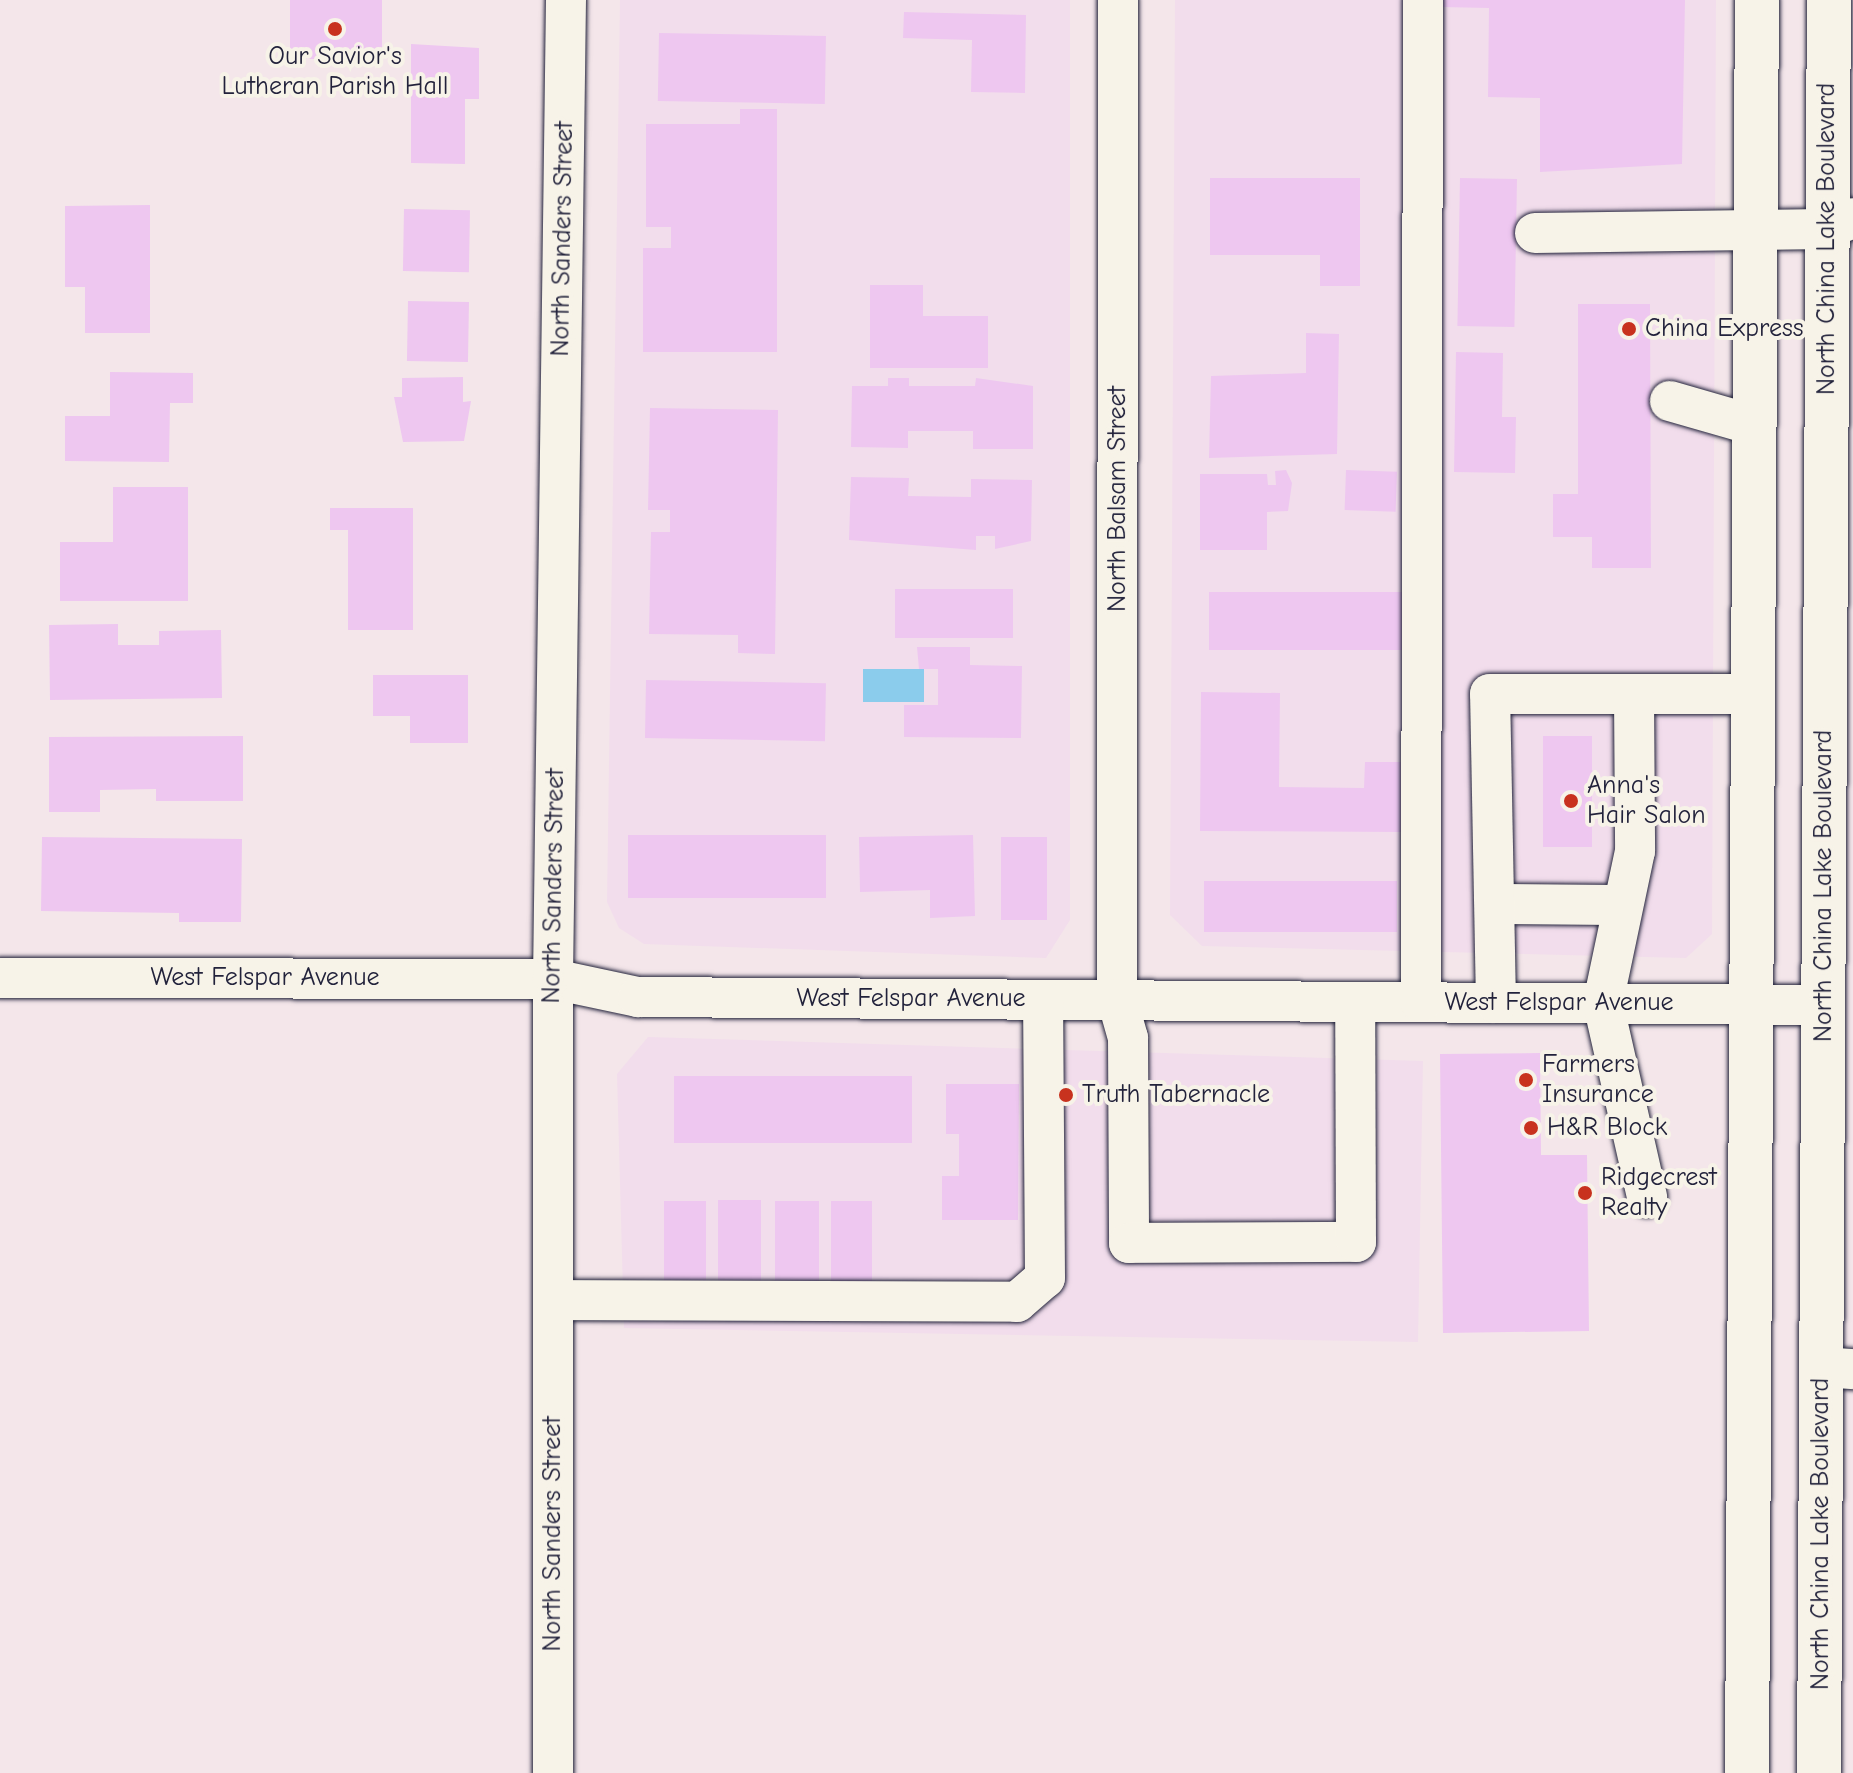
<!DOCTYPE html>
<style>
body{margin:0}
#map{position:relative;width:1853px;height:1773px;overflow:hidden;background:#f4e6ea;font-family:"Comic Neue",sans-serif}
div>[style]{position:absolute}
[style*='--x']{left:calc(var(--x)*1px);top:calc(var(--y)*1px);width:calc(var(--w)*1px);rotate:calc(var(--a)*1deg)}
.built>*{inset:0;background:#f2ddec}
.water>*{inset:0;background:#8bccec;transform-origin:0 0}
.building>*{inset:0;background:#eec7f0;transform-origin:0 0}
.roads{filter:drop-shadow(0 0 2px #22223b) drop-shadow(0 0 2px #22223b)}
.minor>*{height:40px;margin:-20px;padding:0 20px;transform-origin:20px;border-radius:20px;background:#f7f3e8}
.major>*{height:44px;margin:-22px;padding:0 22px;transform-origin:22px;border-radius:22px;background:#f7f3e8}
.dots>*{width:22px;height:22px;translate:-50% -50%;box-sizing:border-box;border:4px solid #f7f3e8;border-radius:50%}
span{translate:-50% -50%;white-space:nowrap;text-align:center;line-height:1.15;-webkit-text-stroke:8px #f7f3e8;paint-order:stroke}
.poi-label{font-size:26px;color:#22223b}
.left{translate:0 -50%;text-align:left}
.street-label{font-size:26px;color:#22223b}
</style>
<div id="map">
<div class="built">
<i style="clip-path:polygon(620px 0,1070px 0,1070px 920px,1046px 958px,644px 944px,619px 928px,607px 902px)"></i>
<i style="clip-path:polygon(1175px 0,1716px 0,1712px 934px,1686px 958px,1202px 946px,1170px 915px)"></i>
<i style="clip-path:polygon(648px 1037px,1423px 1061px,1418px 1342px,624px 1328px,617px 1074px)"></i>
</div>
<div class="water">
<i style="left:863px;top:669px;width:61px;height:33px"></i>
</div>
<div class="building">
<i style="left:290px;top:0;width:92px;height:59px"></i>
<i style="clip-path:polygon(1442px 0,1685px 0,1682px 164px,1540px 172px,1540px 98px,1488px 97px,1489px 8px,1442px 7px)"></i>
<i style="clip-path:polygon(904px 12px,1026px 15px,1025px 93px,971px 92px,972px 40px,903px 38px)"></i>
<i style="left:659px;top:33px;width:167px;height:68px;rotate:1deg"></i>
<i style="clip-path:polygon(411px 44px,479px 48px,479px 99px,465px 99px,465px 164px,411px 163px)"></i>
<i style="clip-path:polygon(740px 109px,777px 109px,777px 352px,643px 352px,643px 248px,671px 248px,671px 227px,646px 227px,646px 124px,740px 124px)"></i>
<i style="clip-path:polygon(1210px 178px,1360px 178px,1360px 286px,1320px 286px,1320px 255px,1210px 255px)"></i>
<i style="left:1460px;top:178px;width:57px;height:148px;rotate:1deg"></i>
<i style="clip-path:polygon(150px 205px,150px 333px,85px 333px,85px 287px,65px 287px,65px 206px)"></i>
<i style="left:404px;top:209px;width:66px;height:62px;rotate:1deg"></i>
<i style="clip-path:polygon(870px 285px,923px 285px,923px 316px,988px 316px,988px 368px,870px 368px)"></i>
<i style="left:408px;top:301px;width:61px;height:60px;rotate:1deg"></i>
<i style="clip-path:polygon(1578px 304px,1650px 304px,1651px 568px,1592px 568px,1592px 537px,1553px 537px,1553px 494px,1578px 494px)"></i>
<i style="clip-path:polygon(1306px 333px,1339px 334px,1337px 454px,1209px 458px,1211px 376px,1306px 373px)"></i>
<i style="clip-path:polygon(1456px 352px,1503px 353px,1502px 417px,1516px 417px,1515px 473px,1454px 472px)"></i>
<i style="clip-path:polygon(110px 372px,193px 373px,193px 403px,170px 403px,169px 462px,65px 461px,65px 416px,110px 416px)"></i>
<i style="clip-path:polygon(463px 377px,463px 402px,471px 401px,464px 441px,403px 442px,394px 397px,402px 397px,402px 378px)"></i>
<i style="clip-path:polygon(888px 378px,909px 378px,909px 386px,975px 386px,976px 378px,1033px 386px,1033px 449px,973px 449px,973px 431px,908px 431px,908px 448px,851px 447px,852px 386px,888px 386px)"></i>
<i style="clip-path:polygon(650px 408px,778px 410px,775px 654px,738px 653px,738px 635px,649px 634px,651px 532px,670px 532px,670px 510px,648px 510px)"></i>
<i style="clip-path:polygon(1286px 470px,1292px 483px,1288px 511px,1267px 512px,1267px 550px,1200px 550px,1200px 474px,1267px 474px,1268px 485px,1276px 485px,1275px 471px)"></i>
<i style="left:1346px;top:470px;width:51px;height:40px;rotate:2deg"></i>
<i style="clip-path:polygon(851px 477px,909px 478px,908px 496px,971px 497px,971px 479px,1032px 480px,1031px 541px,995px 549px,995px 536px,976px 536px,976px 550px,849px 540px)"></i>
<i style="clip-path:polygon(113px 487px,188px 487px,188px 601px,60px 601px,60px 542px,113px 542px)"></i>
<i style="clip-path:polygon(330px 508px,413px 508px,413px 630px,348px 630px,348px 530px,330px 530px)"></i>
<i style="left:895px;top:589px;width:118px;height:49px"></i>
<i style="left:1209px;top:592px;width:193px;height:58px"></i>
<i style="clip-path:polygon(118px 624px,118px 645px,159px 645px,159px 631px,221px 630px,222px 698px,50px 700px,49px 625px)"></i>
<i style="clip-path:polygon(917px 647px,970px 647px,970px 665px,1022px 666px,1021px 738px,904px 737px,904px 705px,938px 705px,938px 669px,919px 669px)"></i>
<i style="clip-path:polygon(373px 675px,468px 675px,468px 743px,410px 743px,410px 716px,373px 716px)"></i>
<i style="left:646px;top:680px;width:180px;height:58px;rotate:1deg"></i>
<i style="clip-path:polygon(1201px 692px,1280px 693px,1279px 787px,1364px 788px,1365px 762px,1403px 762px,1402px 832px,1200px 831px)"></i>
<i style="clip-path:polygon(243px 736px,243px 801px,156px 801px,156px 789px,100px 790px,100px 812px,49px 812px,49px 737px)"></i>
<i style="left:1543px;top:736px;width:49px;height:111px"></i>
<i style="left:628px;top:835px;width:198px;height:63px"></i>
<i style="clip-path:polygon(973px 835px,975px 916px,930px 918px,930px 890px,860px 892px,859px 837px)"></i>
<i style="clip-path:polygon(42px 837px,242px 839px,241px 922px,179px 922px,179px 913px,41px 911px)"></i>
<i style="left:1001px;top:837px;width:46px;height:83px"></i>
<i style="left:1204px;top:881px;width:193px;height:51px"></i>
<i style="clip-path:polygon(1540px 1053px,1541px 1155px,1587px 1155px,1589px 1331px,1443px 1333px,1440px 1054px)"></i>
<i style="left:674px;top:1076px;width:238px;height:67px"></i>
<i style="clip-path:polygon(946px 1084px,1019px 1084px,1018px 1220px,942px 1220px,942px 1176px,959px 1176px,959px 1134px,946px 1134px)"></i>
<i style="left:718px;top:1200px;width:43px;height:92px"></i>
<i style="left:664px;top:1201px;width:42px;height:91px"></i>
<i style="left:775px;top:1201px;width:44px;height:91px"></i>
<i style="left:831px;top:1201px;width:41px;height:91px"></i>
</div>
<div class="roads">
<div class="minor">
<i style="--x:1118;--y:0;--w:999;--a:90.06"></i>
<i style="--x:1117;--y:999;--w:41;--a:74.2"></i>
<i style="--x:1128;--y:1038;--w:205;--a:89.7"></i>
<i style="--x:1129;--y:1243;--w:227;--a:-0.3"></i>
<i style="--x:1356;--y:1242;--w:240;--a:-90.2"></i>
<i style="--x:1535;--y:233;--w:291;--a:-0.8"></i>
<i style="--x:1826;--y:229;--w:29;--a:-22"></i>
<i style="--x:1670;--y:401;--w:86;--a:16.1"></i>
<i style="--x:1634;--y:694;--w:118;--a:0"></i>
<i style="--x:1497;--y:904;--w:125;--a:0.5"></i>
<i style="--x:0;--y:978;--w:553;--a:0.1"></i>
<i style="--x:553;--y:979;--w:87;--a:12"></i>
<i style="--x:638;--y:997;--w:1185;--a:0.39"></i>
<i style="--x:1421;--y:1002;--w:1002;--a:-89.89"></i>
<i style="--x:1496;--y:1003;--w:309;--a:-91.1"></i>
<i style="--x:1490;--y:694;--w:144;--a:0"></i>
<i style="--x:1634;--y:694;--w:157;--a:89.6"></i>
<i style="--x:1635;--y:851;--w:155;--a:101.9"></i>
<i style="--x:1603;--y:1003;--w:199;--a:77.2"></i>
<i style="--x:553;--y:1300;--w:464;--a:0.2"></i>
<i style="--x:1017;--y:1302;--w:37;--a:-41"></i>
<i style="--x:1045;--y:1278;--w:278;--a:-90.4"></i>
<i style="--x:1822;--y:1367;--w:31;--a:4"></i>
<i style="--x:553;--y:1773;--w:794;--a:-90"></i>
<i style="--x:553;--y:979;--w:979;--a:-89.24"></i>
</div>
<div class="major">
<i style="--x:1747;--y:1773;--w:1773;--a:-89.68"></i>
<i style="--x:1819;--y:1773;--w:1773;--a:-89.68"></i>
</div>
</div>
<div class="dots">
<i style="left:335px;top:29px;background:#c8321e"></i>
<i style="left:1629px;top:329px;background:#c8321e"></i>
<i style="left:1571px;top:801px;background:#c8321e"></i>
<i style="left:1526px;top:1080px;background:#c8321e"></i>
<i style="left:1066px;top:1095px;background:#c8321e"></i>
<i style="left:1531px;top:1128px;background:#c8321e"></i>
<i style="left:1585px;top:1193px;background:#c8321e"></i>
</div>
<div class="poi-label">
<span style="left:335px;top:72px">Our Savior's<br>Lutheran Parish Hall</span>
<span class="left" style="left:1645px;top:329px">China Express</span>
<span class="left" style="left:1587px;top:801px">Anna's<br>Hair Salon</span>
<span class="left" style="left:1542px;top:1080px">Farmers<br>Insurance</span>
<span class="left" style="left:1082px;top:1095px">Truth Tabernacle</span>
<span class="left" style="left:1547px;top:1128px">H&amp;R Block</span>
<span class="left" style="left:1601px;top:1193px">Ridgecrest<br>Realty</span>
</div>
<div class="street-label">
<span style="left:563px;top:239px;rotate:-89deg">North Sanders Street</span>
<span style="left:1827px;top:239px;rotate:-90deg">North China Lake Boulevard</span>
<span style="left:1118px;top:499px;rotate:-90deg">North Balsam Street</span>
<span style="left:554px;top:886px;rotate:-89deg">North Sanders Street</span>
<span style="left:1824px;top:886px;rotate:-90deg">North China Lake Boulevard</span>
<span style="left:265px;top:978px">West Felspar Avenue</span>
<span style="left:911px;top:999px">West Felspar Avenue</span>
<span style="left:1559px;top:1003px">West Felspar Avenue</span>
<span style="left:553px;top:1534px;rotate:-90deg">North Sanders Street</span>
<span style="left:1821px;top:1534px;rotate:-90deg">North China Lake Boulevard</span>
</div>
</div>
